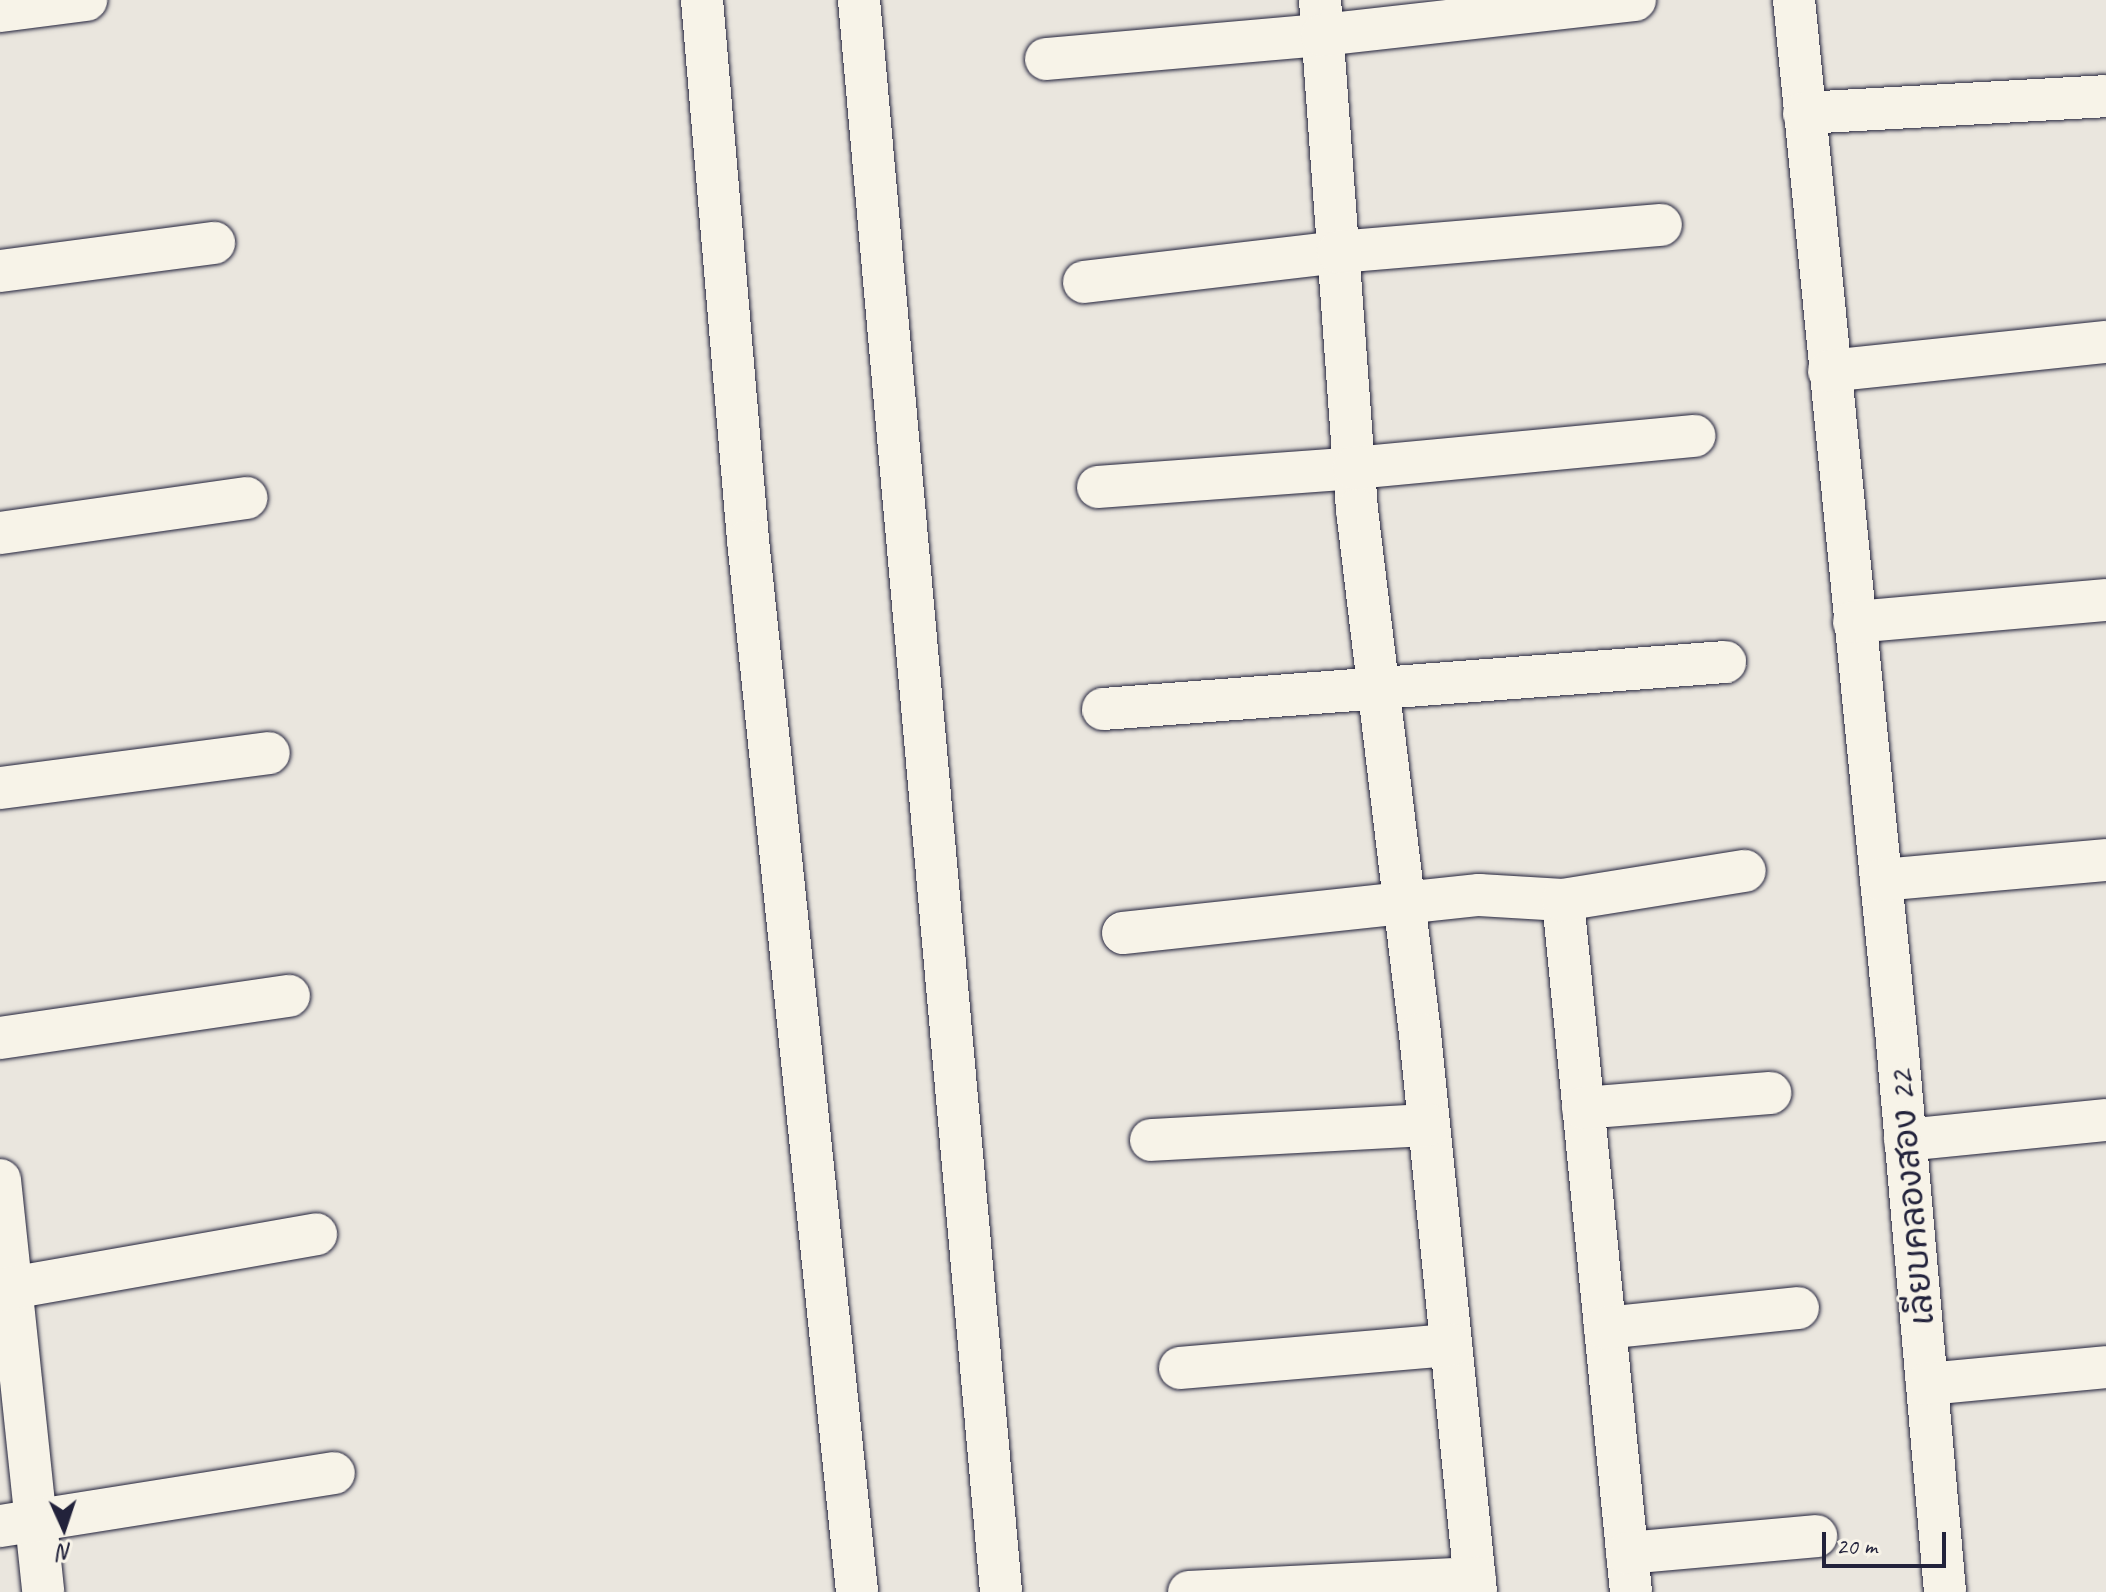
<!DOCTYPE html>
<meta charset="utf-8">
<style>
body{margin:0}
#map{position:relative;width:2106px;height:1592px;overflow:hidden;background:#eae6de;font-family:Caveat,"Playpen Sans Thai",sans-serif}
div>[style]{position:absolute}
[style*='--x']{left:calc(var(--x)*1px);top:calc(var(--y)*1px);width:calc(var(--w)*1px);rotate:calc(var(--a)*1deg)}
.roads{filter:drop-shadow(0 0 2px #22223b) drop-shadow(0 0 2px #22223b)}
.minor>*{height:42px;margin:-21px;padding:0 21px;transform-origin:21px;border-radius:21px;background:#f7f3e8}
span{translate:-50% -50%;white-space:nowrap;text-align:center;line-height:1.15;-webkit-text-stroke:6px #f7f3e8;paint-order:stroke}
.street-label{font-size:34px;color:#22223b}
.north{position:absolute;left:24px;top:1488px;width:80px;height:80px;-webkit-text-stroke:6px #f7f3e8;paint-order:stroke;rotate:177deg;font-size:22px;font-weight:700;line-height:32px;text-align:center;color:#22223b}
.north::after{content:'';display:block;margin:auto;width:28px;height:36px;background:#22223b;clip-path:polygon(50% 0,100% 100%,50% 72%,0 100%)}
.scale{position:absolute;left:1822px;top:1532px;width:124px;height:36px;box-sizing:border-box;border:4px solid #22223b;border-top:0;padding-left:10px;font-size:24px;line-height:28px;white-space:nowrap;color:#22223b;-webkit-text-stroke:6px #f7f3e8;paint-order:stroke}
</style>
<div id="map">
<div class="roads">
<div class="minor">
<i style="--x:702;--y:0;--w:542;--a:85.13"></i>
<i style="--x:748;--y:540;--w:1058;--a:84.08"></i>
<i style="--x:859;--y:0;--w:1598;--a:84.9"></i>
<i style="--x:1320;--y:0;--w:511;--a:85.85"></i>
<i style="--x:1357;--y:510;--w:528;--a:83.14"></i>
<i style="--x:1420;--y:1034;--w:561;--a:84.27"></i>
<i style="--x:1794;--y:0;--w:1047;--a:84.35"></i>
<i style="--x:1897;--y:1042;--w:552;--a:85.01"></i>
<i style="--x:0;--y:11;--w:87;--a:-7.3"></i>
<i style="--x:1046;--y:59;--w:277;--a:-5"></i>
<i style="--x:1322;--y:35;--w:315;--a:-6.4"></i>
<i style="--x:1804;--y:113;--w:302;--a:-3.2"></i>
<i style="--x:0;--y:271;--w:216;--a:-7.5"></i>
<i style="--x:1084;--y:282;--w:256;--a:-6.7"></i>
<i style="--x:1338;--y:252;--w:324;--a:-4.8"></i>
<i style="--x:1829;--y:371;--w:279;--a:-6"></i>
<i style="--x:1098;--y:487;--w:257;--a:-4.2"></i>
<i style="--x:1354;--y:468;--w:342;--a:-5.4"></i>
<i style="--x:0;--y:533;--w:249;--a:-8.1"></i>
<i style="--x:1854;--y:622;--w:253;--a:-5"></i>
<i style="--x:1103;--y:709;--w:624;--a:-4.32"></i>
<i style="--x:0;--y:788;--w:271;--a:-7.4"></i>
<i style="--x:1881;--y:880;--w:226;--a:-5.1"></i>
<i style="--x:1563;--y:900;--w:695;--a:84.39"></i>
<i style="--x:1123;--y:933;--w:358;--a:-6.1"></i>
<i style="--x:1479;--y:895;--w:84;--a:3.4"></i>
<i style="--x:1563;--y:900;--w:184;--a:-9.1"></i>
<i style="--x:0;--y:1038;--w:292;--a:-8.3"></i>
<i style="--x:1583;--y:1108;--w:188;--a:-4.6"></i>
<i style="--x:1151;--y:1140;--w:278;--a:-3.1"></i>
<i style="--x:1905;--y:1140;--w:202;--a:-5.7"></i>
<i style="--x:0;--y:1180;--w:414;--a:84"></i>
<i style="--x:0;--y:1290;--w:321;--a:-10"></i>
<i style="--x:1605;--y:1328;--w:194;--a:-5.9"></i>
<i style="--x:1180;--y:1368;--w:272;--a:-4.9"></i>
<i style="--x:1927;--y:1384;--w:180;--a:-5.4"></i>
<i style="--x:0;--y:1526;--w:338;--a:-9"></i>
<i style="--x:1627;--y:1553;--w:190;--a:-5.1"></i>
<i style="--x:1189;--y:1592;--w:286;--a:-2.8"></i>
</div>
</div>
<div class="street-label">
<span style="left:1911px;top:1198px;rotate:-95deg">เลียบคลองสอง 22</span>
</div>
<div class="north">N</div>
<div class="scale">20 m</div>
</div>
